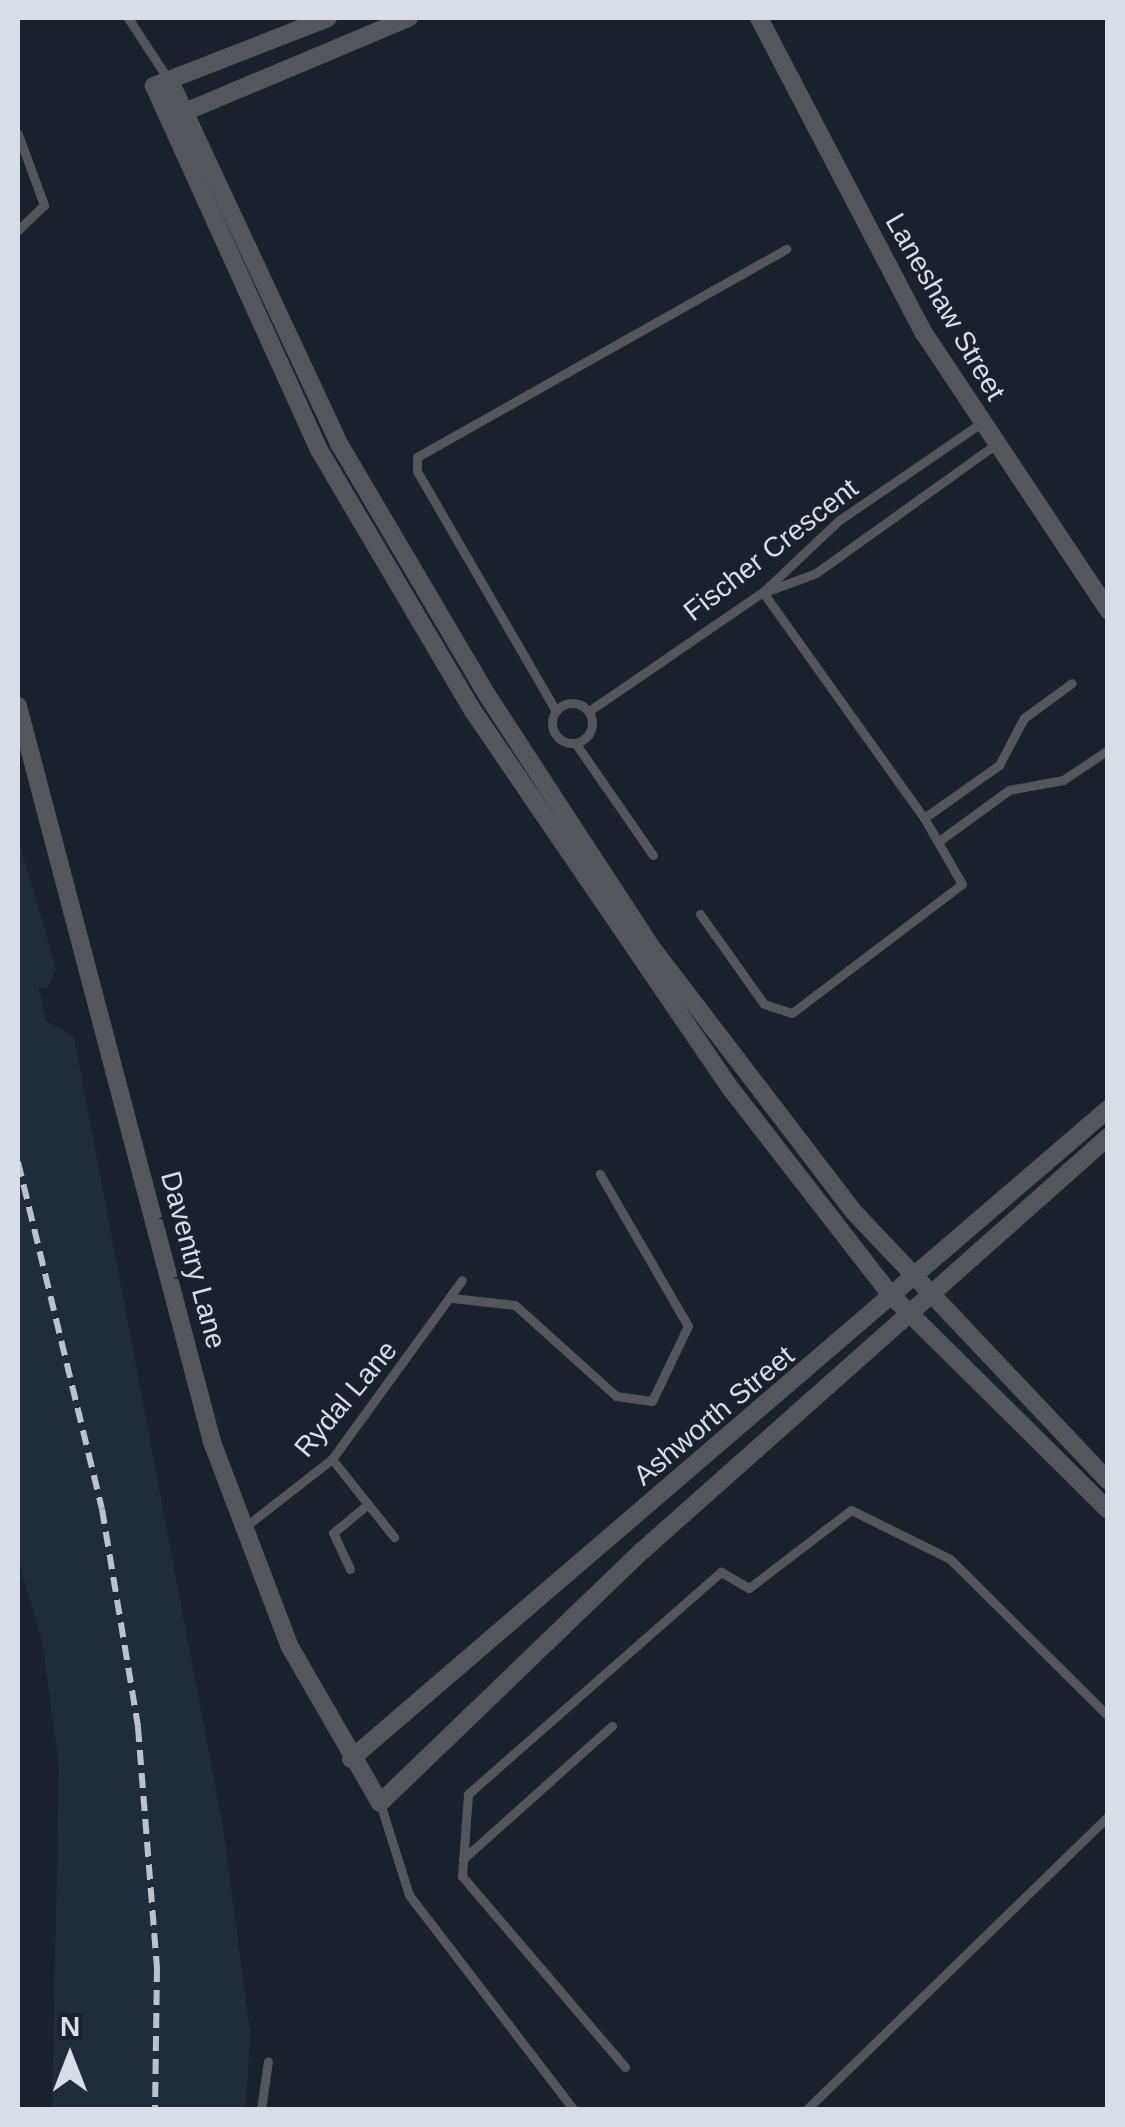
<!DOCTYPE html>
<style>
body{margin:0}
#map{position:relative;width:1125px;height:2127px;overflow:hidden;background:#1a212c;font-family:Arial,sans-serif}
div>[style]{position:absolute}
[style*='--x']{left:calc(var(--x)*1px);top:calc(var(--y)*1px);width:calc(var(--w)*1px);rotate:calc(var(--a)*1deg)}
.built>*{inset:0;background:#212c3a}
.service>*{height:9px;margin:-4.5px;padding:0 4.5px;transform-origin:4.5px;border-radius:4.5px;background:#53575c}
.service>.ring{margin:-4.5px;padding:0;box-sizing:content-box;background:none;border:9px solid #53575c;border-radius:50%}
.minor>*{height:18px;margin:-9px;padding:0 9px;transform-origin:9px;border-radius:9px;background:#53575c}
.rail>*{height:6px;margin-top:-3px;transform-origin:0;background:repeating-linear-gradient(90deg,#bcc1ca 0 15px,transparent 0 23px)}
span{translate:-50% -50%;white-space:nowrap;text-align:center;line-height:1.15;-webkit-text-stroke:9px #1a212c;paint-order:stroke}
.street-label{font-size:28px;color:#d9dee6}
.frame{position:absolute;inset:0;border:20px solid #d9dee6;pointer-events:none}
.north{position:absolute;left:20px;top:2007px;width:100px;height:100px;-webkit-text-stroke:8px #1a212c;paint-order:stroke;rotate:0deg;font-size:28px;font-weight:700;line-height:40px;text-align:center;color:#d9dee6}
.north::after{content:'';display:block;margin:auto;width:35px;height:45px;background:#d9dee6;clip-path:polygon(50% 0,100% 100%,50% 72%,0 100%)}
</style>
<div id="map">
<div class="built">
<i style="clip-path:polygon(18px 838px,56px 969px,47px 988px,39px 988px,46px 1021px,74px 1037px,223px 1827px,250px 2032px,246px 2109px,52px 2109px,59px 1766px,42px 1640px,18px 1560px)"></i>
</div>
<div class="service">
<i style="--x:128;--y:18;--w:73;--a:56.7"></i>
<i style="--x:18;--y:134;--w:76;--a:69.9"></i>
<i style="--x:44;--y:205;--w:36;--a:136"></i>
<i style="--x:765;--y:592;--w:54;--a:-20.4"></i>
<i style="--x:816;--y:573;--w:220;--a:-35.6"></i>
<i class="ring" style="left:552px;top:703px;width:31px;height:31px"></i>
<i style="--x:556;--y:711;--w:277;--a:-120.1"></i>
<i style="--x:417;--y:471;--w:14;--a:-90"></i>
<i style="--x:417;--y:457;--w:424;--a:-29.4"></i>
<i style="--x:589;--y:711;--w:211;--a:-34.4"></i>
<i style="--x:763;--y:592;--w:103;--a:-43.4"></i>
<i style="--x:838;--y:521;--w:173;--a:-34.4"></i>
<i style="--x:576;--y:744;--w:135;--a:55.3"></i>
<i style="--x:924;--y:818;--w:92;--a:-35.2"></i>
<i style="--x:999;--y:765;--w:53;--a:-62"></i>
<i style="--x:1024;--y:718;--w:59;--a:-36.1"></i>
<i style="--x:939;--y:841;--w:87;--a:-36.1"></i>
<i style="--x:1009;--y:790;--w:55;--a:-10.5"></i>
<i style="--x:1063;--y:780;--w:54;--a:-33.7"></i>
<i style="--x:700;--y:914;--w:110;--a:54.6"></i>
<i style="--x:764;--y:1004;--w:29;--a:18"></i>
<i style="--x:792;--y:1013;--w:213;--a:-37.2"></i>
<i style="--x:962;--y:884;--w:76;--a:-119.9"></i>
<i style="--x:924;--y:818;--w:277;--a:-125.5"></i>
<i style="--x:452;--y:1298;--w:63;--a:6.3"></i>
<i style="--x:515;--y:1305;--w:136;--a:42"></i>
<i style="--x:616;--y:1396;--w:36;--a:8"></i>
<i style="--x:652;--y:1401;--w:83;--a:-64.4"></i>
<i style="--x:688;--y:1326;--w:176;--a:-120.1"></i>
<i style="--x:332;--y:1459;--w:100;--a:51.5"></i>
<i style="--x:246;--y:1526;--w:109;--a:-37.9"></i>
<i style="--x:332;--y:1459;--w:221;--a:-54"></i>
<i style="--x:350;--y:1569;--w:40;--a:-115"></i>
<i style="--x:333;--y:1533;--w:45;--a:-39.6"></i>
<i style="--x:380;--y:1803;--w:96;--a:72.5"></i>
<i style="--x:409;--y:1895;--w:271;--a:52.5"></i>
<i style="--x:463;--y:1859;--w:200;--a:-41.8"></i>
<i style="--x:625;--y:2067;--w:251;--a:-130.5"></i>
<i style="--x:462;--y:1876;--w:82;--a:-85.8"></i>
<i style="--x:468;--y:1794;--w:337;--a:-41.3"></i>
<i style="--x:721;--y:1572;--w:32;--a:30"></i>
<i style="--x:749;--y:1588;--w:128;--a:-37.4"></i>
<i style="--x:851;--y:1510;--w:110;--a:26.3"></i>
<i style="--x:950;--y:1559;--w:223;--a:44.8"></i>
<i style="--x:261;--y:2110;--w:49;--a:-81.9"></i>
<i style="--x:806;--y:2110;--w:421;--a:-44.2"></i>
</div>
<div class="minor">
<i style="--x:328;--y:18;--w:187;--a:158.7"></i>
<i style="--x:154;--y:86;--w:397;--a:65.6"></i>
<i style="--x:318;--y:448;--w:305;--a:59.5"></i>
<i style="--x:473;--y:711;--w:458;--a:55.7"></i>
<i style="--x:731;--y:1089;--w:261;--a:52.2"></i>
<i style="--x:891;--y:1295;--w:305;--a:44.7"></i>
<i style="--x:759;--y:18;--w:356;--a:62.4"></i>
<i style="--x:924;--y:333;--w:333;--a:56.4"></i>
<i style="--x:170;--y:81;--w:404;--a:65"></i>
<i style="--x:341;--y:447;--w:291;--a:59.5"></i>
<i style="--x:489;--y:698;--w:298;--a:56.9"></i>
<i style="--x:652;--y:948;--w:331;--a:52.6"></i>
<i style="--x:853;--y:1211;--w:371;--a:46.6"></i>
<i style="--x:173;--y:117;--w:256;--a:-22.8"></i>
<i style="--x:18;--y:706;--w:761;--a:75.23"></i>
<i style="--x:212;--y:1442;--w:219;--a:69.2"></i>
<i style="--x:290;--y:1647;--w:180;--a:60"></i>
<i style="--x:380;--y:1803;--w:364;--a:-43.9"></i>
<i style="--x:642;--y:1551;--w:623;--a:-41.62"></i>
<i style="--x:351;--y:1759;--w:998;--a:-40.65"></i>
</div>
<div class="rail">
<i style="--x:18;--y:1162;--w:357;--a:76.4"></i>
<i style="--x:102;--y:1509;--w:221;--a:80.6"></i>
<i style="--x:138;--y:1727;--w:241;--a:85.5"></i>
<i style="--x:157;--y:1967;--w:143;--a:90.8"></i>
</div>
<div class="street-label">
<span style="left:945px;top:307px;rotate:60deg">Laneshaw Street</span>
<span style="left:771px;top:550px;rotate:-38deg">Fischer Crescent</span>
<span style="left:193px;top:1260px;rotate:75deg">Daventry Lane</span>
<span style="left:346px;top:1399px;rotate:-50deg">Rydal Lane</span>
<span style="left:714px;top:1416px;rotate:-40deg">Ashworth Street</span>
</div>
<div class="frame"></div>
<div class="north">N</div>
</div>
